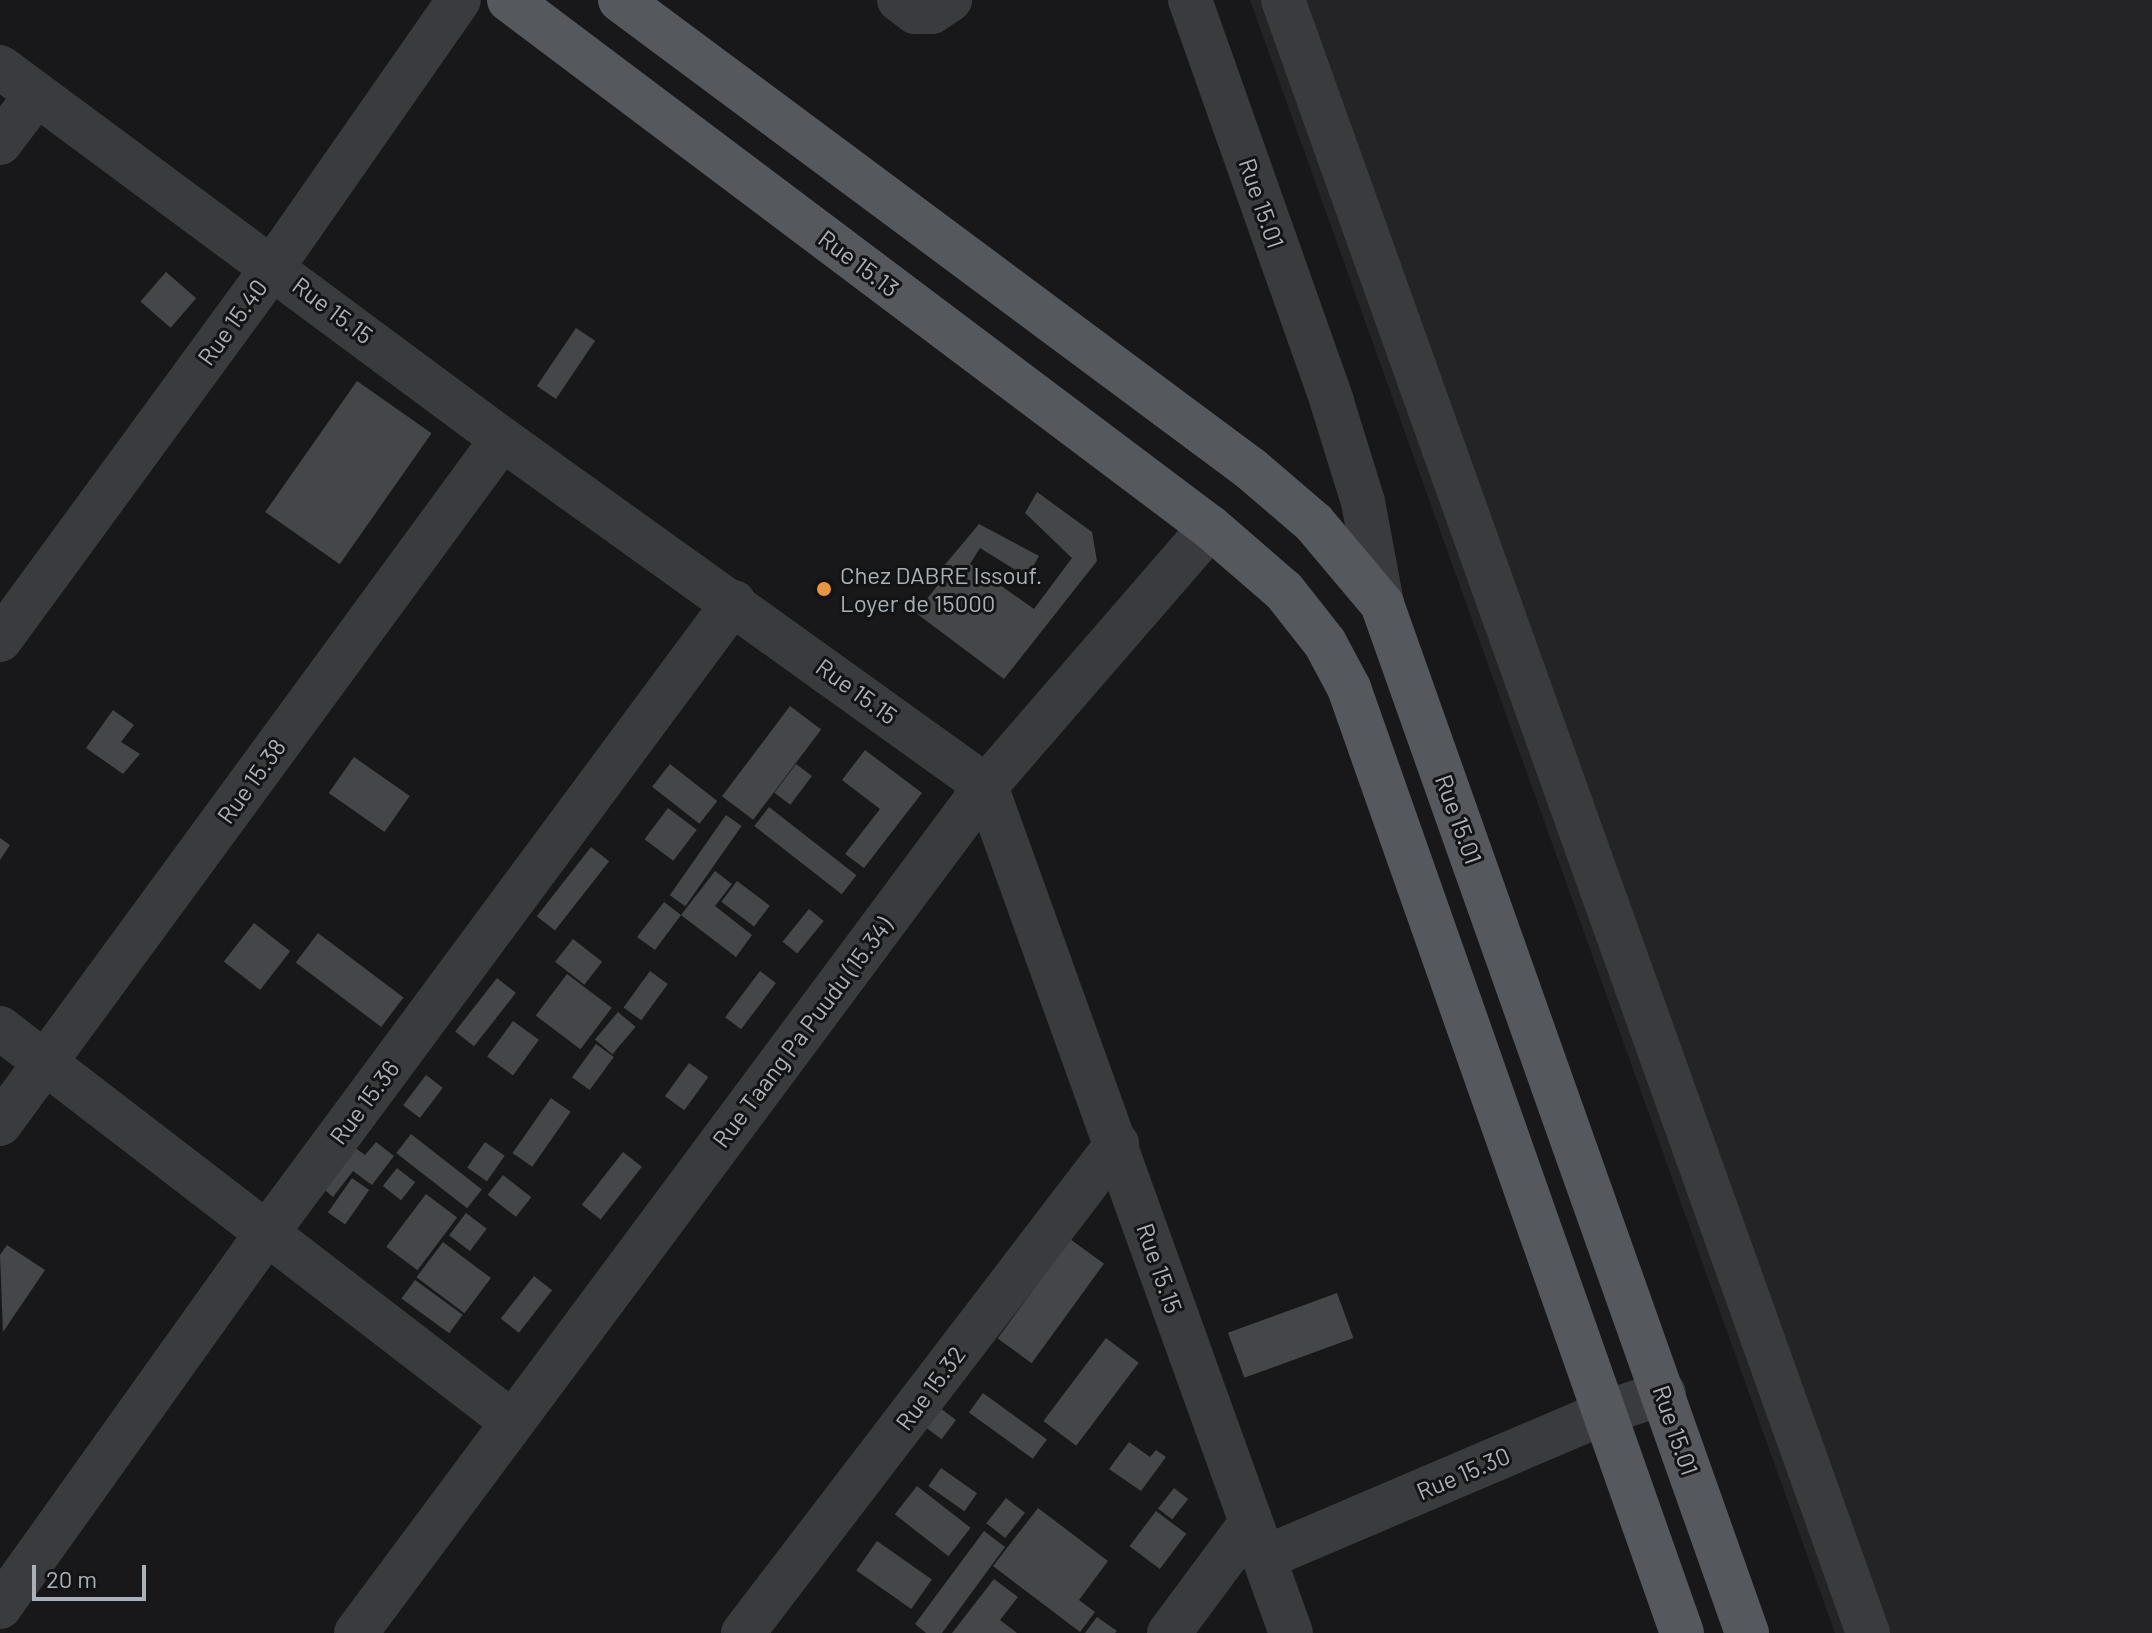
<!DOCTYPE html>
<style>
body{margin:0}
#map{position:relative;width:2152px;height:1633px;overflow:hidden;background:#18181a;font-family:Barlow,sans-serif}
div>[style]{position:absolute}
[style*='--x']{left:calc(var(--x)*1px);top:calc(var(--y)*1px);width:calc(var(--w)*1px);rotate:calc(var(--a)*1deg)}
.built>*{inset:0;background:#242426}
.building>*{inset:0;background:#454649;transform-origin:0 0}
.minor>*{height:44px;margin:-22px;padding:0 22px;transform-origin:22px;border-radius:22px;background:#393b3e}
.major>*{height:44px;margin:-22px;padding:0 22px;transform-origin:22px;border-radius:22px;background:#55585d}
.dots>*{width:22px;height:22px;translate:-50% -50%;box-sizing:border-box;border:4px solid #131315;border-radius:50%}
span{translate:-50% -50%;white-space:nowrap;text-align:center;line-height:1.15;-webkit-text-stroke:6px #131315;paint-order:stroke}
.street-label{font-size:24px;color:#abb1b8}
.poi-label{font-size:24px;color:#abb1b8}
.left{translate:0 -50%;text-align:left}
.scale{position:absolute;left:32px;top:1565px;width:114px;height:36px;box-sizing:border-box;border:4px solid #abb1b8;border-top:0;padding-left:10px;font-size:24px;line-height:28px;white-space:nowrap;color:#abb1b8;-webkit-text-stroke:6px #131315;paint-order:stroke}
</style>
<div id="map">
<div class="built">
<i style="clip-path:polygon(1250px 0,2152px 0,2152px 1633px,1835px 1633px)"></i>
</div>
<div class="building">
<i style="left:166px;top:272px;width:40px;height:39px;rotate:41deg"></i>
<i style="left:576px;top:328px;width:23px;height:70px;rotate:34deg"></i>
<i style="left:357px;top:381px;width:91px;height:160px;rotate:35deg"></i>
<i style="clip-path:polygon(1037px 492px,1092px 532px,1097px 561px,1004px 679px,916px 613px,948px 572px,943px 567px,979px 524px,1039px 556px,1027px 577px,980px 548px,970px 564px,1034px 609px,1072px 558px,1025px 513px)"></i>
<i style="left:790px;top:706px;width:39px;height:113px;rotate:37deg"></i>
<i style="clip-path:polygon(113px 710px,134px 725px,121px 742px,140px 754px,123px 774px,86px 748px)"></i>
<i style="clip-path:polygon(865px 750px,922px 793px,864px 868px,845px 854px,880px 809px,842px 780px)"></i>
<i style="left:354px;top:757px;width:68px;height:44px;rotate:35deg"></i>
<i style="left:670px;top:764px;width:60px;height:29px;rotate:38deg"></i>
<i style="left:796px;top:764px;width:20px;height:36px;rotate:37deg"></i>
<i style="left:769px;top:807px;width:111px;height:24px;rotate:38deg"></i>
<i style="left:668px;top:808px;width:36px;height:39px;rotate:37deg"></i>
<i style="left:726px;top:815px;width:19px;height:98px;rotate:35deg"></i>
<i style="clip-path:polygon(0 838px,10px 845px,0 860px)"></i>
<i style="left:591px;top:847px;width:23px;height:88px;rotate:38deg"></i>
<i style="clip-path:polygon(715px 871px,732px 884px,715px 906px,752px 935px,736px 957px,681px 915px,655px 950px,637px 937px,664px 902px,681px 915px)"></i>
<i style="left:737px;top:881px;width:41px;height:26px;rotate:37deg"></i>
<i style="left:809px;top:909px;width:19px;height:42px;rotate:39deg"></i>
<i style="left:254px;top:923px;width:46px;height:49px;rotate:38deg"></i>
<i style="left:318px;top:933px;width:107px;height:37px;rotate:37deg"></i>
<i style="left:573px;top:939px;width:37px;height:29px;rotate:38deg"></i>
<i style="left:650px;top:971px;width:22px;height:45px;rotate:36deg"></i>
<i style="left:760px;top:971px;width:20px;height:58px;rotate:37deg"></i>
<i style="left:567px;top:974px;width:56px;height:52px;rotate:37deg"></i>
<i style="left:497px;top:978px;width:24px;height:68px;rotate:38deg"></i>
<i style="left:618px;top:1012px;width:23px;height:36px;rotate:40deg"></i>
<i style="left:513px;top:1021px;width:32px;height:44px;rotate:36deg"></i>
<i style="left:596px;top:1044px;width:22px;height:41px;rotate:36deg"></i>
<i style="left:689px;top:1063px;width:24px;height:41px;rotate:36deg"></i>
<i style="left:426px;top:1075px;width:21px;height:38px;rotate:37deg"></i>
<i style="left:551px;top:1098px;width:24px;height:67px;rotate:35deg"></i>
<i style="left:411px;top:1134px;width:90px;height:24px;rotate:38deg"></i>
<i style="clip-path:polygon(376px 1142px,394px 1156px,372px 1185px,353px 1171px,333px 1197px,319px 1185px,350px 1144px,365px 1155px)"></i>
<i style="left:485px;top:1142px;width:24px;height:31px;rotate:35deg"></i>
<i style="left:623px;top:1152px;width:24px;height:67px;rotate:38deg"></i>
<i style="left:397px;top:1168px;width:23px;height:23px;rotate:38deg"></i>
<i style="left:503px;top:1175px;width:36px;height:25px;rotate:38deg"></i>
<i style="left:352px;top:1178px;width:21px;height:42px;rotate:35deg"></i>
<i style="left:426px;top:1194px;width:39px;height:66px;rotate:37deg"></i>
<i style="left:466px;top:1213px;width:26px;height:28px;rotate:37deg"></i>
<i style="left:1070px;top:1239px;width:42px;height:123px;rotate:36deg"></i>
<i style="left:443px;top:1242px;width:60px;height:44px;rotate:37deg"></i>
<i style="clip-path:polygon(7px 1245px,45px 1270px,3px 1332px,0 1255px)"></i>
<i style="left:534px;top:1276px;width:23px;height:54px;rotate:38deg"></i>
<i style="left:415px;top:1280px;width:59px;height:23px;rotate:36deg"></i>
<i style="left:1337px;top:1293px;width:48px;height:116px;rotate:70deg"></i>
<i style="left:1106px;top:1338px;width:41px;height:104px;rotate:37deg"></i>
<i style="left:983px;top:1393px;width:79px;height:24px;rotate:36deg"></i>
<i style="left:940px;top:1408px;width:20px;height:24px;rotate:37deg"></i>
<i style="clip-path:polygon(1129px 1442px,1150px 1457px,1156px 1450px,1166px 1457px,1141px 1491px,1109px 1469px)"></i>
<i style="left:941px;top:1468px;width:44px;height:22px;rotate:35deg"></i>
<i style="left:917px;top:1486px;width:68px;height:36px;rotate:38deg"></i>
<i style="left:1174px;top:1488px;width:18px;height:26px;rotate:38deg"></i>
<i style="left:1006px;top:1498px;width:24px;height:32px;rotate:38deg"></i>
<i style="clip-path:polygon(1038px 1508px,1108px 1561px,1079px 1600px,1095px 1612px,1080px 1632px,993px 1566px)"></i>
<i style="left:1156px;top:1511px;width:38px;height:44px;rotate:37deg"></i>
<i style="clip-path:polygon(984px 1531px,1005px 1547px,942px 1633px,926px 1633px,915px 1624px)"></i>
<i style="left:877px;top:1541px;width:67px;height:36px;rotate:35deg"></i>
<i style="clip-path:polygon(994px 1579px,1018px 1597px,1000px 1620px,1017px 1633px,952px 1633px)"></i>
<i style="clip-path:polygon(1097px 1617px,1117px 1631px,1115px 1633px,1085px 1633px)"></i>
</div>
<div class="minor">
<i style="--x:899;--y:0;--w:20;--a:37"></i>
<i style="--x:915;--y:12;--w:17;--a:0"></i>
<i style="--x:932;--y:12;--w:22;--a:-34"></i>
<i style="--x:1190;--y:0;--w:426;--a:70.5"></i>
<i style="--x:1332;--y:402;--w:105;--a:72.8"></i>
<i style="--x:1363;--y:502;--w:104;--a:79.4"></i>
<i style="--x:1283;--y:0;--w:1735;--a:70.29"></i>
<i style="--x:0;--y:67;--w:625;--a:36.54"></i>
<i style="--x:502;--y:439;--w:596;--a:35.64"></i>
<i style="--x:986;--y:786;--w:900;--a:70.2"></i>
<i style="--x:0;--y:143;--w:61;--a:-52.9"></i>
<i style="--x:0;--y:640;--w:464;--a:-53.8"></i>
<i style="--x:274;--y:265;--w:323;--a:-55.1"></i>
<i style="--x:0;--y:1028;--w:645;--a:37.56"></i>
<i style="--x:0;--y:1124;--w:849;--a:-53.76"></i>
<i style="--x:1264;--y:1558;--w:372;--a:-23.1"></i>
<i style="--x:1606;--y:1412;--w:61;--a:-18.1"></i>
<i style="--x:0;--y:1607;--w:460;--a:-54.5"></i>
<i style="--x:267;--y:1233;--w:785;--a:-53.5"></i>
<i style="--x:356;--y:1633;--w:1056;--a:-53.36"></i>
<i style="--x:986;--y:786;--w:342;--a:-49.1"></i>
<i style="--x:743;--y:1633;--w:616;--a:-52.59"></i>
<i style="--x:1169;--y:1633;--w:136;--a:-53.4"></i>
</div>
<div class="major">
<i style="--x:509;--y:0;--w:877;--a:36.94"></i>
<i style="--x:1210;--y:527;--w:98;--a:40.9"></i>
<i style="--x:1284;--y:591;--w:66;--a:51.7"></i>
<i style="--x:1325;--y:643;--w:51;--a:61.9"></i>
<i style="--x:1349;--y:688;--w:1002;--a:70.59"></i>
<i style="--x:620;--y:0;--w:786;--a:36.62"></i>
<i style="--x:1251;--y:469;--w:83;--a:40.6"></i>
<i style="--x:1314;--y:523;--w:106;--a:50"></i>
<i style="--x:1382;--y:604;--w:1092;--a:70.47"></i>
</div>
<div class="dots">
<i style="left:824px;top:589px;background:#e69643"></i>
</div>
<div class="street-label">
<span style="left:1262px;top:203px;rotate:71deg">Rue 15.01</span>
<span style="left:859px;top:263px;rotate:37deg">Rue 15.13</span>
<span style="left:333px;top:310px;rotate:37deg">Rue 15.15</span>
<span style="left:232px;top:322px;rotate:-54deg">Rue 15.40</span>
<span style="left:857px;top:691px;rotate:36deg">Rue 15.15</span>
<span style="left:251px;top:781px;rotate:-54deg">Rue 15.38</span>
<span style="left:1459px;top:819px;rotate:70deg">Rue 15.01</span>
<span style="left:802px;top:1032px;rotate:-53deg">Rue Taang Pa Puudu (15.34)</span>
<span style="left:364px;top:1102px;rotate:-53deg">Rue 15.36</span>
<span style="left:1160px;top:1268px;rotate:71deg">Rue 15.15</span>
<span style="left:930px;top:1388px;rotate:-53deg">Rue 15.32</span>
<span style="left:1676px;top:1430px;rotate:71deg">Rue 15.01</span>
<span style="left:1463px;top:1473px;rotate:-23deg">Rue 15.30</span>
</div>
<div class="poi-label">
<span class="left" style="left:840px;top:589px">Chez DABRE Issouf.<br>Loyer de 15000</span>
</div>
<div class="scale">20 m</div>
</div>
